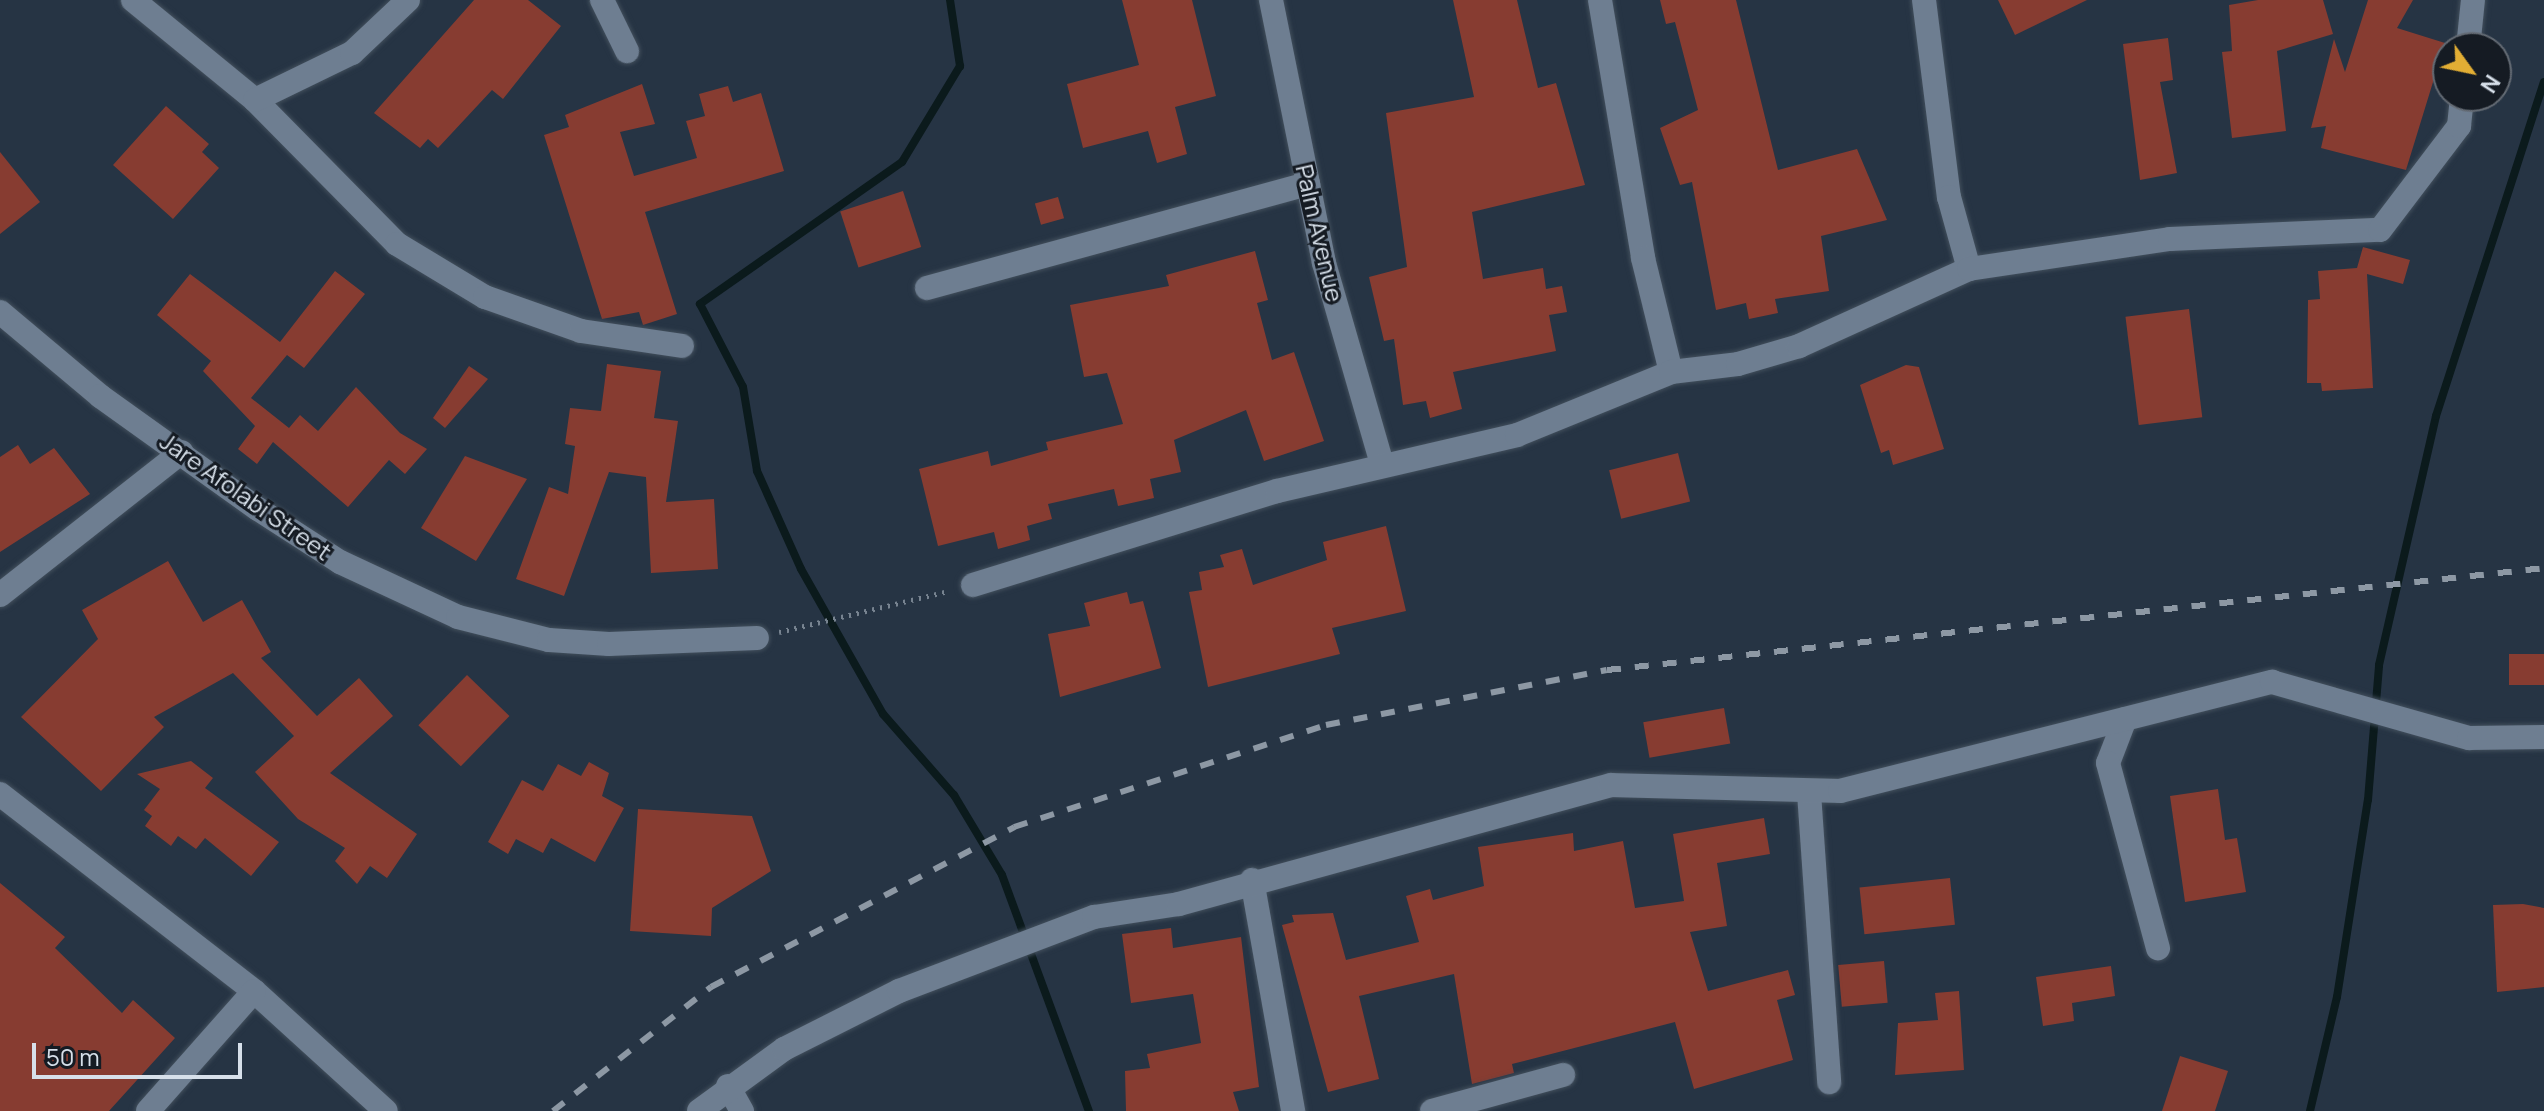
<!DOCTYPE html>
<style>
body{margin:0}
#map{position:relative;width:2544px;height:1111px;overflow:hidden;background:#263444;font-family:Manrope,sans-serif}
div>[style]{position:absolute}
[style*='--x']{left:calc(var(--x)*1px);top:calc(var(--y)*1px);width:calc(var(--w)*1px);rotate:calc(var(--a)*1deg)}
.stream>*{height:8px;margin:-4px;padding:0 4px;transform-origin:4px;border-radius:4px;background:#0b1a1c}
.building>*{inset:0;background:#873c31;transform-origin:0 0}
.path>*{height:5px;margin-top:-2.5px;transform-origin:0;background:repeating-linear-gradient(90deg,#778390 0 2px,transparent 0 8px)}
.roads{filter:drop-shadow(0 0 2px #424f5c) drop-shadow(0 0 2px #424f5c)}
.street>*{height:24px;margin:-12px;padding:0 12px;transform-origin:12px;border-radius:12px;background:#6e7e91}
.rail>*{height:6px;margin-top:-3px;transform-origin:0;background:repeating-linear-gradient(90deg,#8d98a4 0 14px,transparent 0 28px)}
span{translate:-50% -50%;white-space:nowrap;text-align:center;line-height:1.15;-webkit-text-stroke:6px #151b23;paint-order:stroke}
.street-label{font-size:24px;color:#d7e0ea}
.north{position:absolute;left:2432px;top:32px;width:80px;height:80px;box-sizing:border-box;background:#151b23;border:2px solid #636a73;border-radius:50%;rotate:123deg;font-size:22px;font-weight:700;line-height:32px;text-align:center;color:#d7e0ea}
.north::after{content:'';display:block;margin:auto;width:28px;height:36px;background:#e2ae34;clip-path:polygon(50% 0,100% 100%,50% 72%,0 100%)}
.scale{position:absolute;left:32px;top:1043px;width:210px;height:36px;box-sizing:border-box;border:4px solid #d7e0ea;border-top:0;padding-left:10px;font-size:24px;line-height:28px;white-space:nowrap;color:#d7e0ea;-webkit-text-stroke:6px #151b23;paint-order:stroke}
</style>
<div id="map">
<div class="stream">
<i style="--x:950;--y:0;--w:67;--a:81.4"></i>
<i style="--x:960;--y:66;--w:112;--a:121.1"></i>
<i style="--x:902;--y:162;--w:247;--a:144.9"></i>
<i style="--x:700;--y:304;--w:93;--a:62.6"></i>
<i style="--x:743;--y:387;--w:85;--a:80.5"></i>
<i style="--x:757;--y:471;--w:107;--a:65.8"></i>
<i style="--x:801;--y:569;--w:167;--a:60.5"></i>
<i style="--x:883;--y:714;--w:108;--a:48.8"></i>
<i style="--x:954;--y:795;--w:93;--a:59"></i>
<i style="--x:1002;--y:875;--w:252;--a:69.8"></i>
<i style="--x:2310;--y:1111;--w:117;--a:-76.7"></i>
<i style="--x:2337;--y:997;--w:199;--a:-81.1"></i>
<i style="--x:2368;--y:800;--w:135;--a:-85.3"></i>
<i style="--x:2379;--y:665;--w:255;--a:-77.1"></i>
<i style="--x:2436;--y:416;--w:351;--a:-72.1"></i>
</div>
<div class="building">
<i style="clip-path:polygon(474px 0,528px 0,561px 26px,503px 99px,492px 90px,438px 148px,428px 139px,420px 148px,374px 113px)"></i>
<i style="clip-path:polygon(1122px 0,1192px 0,1216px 96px,1175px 107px,1187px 154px,1157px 163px,1148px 131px,1083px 148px,1067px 84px,1139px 65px)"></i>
<i style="clip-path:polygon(1453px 0,1517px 0,1538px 88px,1556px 83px,1585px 185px,1472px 212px,1483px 279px,1543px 268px,1546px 289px,1562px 286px,1567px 312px,1549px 315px,1556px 351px,1453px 372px,1462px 409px,1430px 418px,1426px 401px,1403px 405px,1394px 339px,1384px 341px,1369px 277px,1407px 267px,1386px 113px,1474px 97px)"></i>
<i style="clip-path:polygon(1660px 0,1736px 0,1778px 170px,1857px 149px,1887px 220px,1821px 236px,1829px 291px,1775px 299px,1778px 313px,1749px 319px,1746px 303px,1716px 310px,1692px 182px,1680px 185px,1660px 128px,1698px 110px,1675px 22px,1666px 24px)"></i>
<i style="clip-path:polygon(1998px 0,2087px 0,2015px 35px)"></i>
<i style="clip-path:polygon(2258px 0,2323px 0,2333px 34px,2277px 51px,2286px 131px,2232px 138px,2222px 52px,2232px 51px,2229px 5px)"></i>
<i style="clip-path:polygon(2368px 0,2413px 0,2397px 28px,2445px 43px,2406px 170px,2321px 148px,2326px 126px,2311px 128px,2334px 39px,2345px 72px)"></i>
<i style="clip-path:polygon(2168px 38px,2173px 80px,2160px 82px,2177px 173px,2140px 180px,2123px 44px)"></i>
<i style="clip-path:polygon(642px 84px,655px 124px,620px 132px,634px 176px,697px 158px,686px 121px,705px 116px,699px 94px,728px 86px,733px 102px,761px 93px,784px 171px,645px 212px,677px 314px,643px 325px,639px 312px,602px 319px,544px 135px,569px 127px,565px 115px)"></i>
<i style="clip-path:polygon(166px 106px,209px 144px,202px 152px,219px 168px,173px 219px,113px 165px)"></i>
<i style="clip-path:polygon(0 152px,40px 202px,0 234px)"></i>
<i style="left:903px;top:191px;width:59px;height:66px;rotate:72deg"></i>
<i style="left:1058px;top:197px;width:22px;height:24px;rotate:74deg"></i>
<i style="clip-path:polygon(2363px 247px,2410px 260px,2403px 284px,2367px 274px,2373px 388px,2322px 391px,2321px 383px,2307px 383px,2308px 300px,2320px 299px,2318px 271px,2357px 268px)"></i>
<i style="clip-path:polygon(1255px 251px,1268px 300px,1257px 303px,1272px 360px,1294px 352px,1324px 441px,1264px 461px,1246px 410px,1174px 440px,1181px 472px,1150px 479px,1154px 498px,1118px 506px,1114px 489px,1048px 504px,1052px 519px,1027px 526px,1030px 540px,998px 549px,994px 532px,938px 546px,919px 469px,988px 451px,991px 466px,1048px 450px,1046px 442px,1123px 424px,1107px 373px,1084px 377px,1070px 305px,1169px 286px,1166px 275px)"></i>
<i style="clip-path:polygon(335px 271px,365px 294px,304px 368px,287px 355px,251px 398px,289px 428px,300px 415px,318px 431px,356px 387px,400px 433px,427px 449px,405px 474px,389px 460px,348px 507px,273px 442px,257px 464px,238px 449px,255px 426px,203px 371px,211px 361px,157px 315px,190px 274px,280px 342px)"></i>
<i style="left:2189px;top:309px;width:109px;height:64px;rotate:83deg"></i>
<i style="clip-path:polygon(607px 364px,661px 371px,654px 418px,678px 421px,666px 502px,714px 499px,718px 569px,651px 573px,646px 477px,609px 472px,564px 596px,516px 579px,549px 487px,568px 494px,575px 446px,565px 444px,570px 408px,601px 411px)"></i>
<i style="clip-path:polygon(1906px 365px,1919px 367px,1944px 449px,1893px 465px,1889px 450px,1881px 453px,1860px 385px)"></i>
<i style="clip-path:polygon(469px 366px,488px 379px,445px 428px,433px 418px)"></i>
<i style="clip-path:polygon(18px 445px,30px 464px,54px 448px,90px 494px,0 552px,0 457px)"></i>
<i style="left:1678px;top:453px;width:50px;height:71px;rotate:76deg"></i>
<i style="clip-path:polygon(465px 456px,527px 479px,476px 561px,421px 528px)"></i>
<i style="clip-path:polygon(1386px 526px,1406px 611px,1332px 628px,1340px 654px,1208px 687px,1189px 592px,1202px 590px,1199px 572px,1224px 567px,1220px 555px,1242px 549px,1253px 585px,1327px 560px,1323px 542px)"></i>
<i style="clip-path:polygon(168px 561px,203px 622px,242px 600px,271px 652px,261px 658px,317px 716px,359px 678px,393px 716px,330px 773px,417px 834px,387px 878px,370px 866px,357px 884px,335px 861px,345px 848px,298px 819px,255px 772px,294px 736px,233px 673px,154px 717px,164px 727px,101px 791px,21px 717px,98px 639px,82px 610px)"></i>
<i style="clip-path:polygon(1127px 592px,1130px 604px,1143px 601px,1161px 668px,1060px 697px,1048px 634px,1090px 626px,1084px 603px)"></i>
<i style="left:2544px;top:654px;width:31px;height:35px;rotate:90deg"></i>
<i style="left:467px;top:675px;width:59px;height:70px;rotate:44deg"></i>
<i style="left:1724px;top:708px;width:36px;height:82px;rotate:80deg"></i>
<i style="clip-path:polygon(191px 761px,213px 778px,205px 788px,279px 842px,251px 876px,205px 838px,196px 849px,178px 836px,171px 846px,145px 826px,152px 816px,144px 810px,160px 789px,137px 774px)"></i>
<i style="clip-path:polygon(589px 762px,609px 773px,602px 796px,624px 808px,595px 862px,551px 838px,543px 853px,516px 839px,508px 854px,488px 842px,522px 780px,543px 791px,558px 764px,581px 776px)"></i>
<i style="clip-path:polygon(2218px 789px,2225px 840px,2237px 838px,2246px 892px,2185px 902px,2170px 796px)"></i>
<i style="clip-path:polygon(638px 809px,752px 816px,771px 871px,712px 908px,711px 936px,630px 931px)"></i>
<i style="clip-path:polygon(1764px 818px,1770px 854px,1717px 863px,1727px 926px,1690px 932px,1708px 991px,1788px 970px,1795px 995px,1777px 1000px,1793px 1060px,1694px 1089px,1675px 1022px,1512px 1064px,1514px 1073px,1472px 1084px,1454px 974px,1359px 996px,1379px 1079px,1328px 1092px,1282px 925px,1294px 922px,1292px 915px,1333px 913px,1346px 960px,1419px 942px,1406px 896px,1430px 889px,1433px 900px,1484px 886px,1478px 847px,1573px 833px,1574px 851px,1623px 841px,1635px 908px,1684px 901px,1673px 834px)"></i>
<i style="left:1950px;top:878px;width:47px;height:91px;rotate:84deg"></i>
<i style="clip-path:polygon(0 883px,65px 937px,55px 948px,122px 1013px,133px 1000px,175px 1038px,109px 1111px,0 1111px)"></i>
<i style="clip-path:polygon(2523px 904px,2544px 908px,2544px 987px,2497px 992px,2493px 905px)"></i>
<i style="clip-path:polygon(1171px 928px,1173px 948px,1241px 937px,1259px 1087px,1233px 1092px,1239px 1111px,1126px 1111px,1125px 1071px,1150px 1068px,1147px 1054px,1201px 1043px,1193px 994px,1131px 1003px,1122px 934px)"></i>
<i style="left:1884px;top:961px;width:42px;height:46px;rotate:85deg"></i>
<i style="clip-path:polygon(2111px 966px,2115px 996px,2072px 1003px,2074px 1021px,2043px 1026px,2036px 977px)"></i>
<i style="clip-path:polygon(1959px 991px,1964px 1070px,1895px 1075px,1898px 1023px,1938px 1020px,1935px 993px)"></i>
<i style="clip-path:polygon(2180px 1056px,2228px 1071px,2215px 1111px,2162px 1111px)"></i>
</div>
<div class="path">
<i style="--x:779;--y:632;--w:175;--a:-13.6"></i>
</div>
<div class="roads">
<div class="street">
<i style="--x:133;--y:0;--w:158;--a:39.3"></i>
<i style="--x:255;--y:100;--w:202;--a:45.4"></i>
<i style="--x:397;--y:244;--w:103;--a:31.1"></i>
<i style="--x:485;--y:297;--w:102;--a:19.5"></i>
<i style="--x:581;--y:331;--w:102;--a:8.4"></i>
<i style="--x:602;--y:0;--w:57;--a:63.9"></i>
<i style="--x:1271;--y:0;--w:268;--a:78.6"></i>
<i style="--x:1324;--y:263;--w:209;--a:73.9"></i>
<i style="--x:1600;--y:0;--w:262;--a:80.5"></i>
<i style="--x:1643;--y:258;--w:117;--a:76.2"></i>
<i style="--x:1924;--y:0;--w:199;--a:82.8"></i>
<i style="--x:1949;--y:197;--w:75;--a:74.5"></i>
<i style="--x:2468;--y:48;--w:48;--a:-84.1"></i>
<i style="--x:255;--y:100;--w:108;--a:-25.9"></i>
<i style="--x:352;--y:53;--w:77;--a:-43.4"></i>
<i style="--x:927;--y:288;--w:395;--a:-15.3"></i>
<i style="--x:0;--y:312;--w:131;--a:40"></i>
<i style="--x:100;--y:396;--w:194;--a:35.6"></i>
<i style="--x:258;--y:509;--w:98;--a:32.9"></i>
<i style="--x:340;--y:562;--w:130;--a:25"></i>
<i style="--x:458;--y:617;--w:94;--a:14.2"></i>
<i style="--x:549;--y:640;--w:60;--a:3.8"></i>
<i style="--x:609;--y:644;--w:148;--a:-2.3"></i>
<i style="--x:973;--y:585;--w:318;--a:-17.2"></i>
<i style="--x:1277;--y:491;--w:246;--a:-13.1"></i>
<i style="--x:1517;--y:435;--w:166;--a:-22.2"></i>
<i style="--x:1671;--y:372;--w:67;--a:-6.8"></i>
<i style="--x:1738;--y:364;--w:64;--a:-16.4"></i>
<i style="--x:1799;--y:346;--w:187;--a:-24.4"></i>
<i style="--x:1969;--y:269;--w:203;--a:-8.5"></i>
<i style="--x:2170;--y:239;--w:210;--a:-2.5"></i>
<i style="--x:2380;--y:230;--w:131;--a:-52.8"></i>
<i style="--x:2459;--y:126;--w:30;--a:-84"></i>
<i style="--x:0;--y:595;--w:231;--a:-38.2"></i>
<i style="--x:2125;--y:719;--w:47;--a:111.1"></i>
<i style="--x:2108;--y:763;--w:192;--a:74.9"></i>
<i style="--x:1809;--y:793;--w:290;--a:86"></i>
<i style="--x:0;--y:794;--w:321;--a:37.8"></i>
<i style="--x:254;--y:991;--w:178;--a:42.3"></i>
<i style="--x:1252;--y:880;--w:235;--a:79.9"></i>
<i style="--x:728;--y:1086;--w:29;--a:61"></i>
<i style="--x:148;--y:1111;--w:160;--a:-48.5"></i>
<i style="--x:699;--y:1111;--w:105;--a:-36.1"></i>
<i style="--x:784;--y:1049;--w:129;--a:-26.8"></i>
<i style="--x:899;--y:991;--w:209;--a:-20.8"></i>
<i style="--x:1094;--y:917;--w:86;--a:-8.7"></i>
<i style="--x:1179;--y:904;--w:448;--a:-15.4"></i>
<i style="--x:1611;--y:785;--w:229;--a:1.5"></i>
<i style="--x:1840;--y:791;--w:446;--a:-14.2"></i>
<i style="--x:2272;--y:682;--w:205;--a:15.9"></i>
<i style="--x:2469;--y:738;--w:75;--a:-0.8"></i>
<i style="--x:1432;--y:1111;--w:136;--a:-15.4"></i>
</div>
</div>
<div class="rail">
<i style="--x:553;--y:1111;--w:201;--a:-38.1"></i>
<i style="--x:711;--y:987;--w:343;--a:-27.8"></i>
<i style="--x:1014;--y:827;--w:328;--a:-18.1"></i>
<i style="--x:1326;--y:725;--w:286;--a:-11.1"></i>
<i style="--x:1607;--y:670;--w:943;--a:-6.21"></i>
</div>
<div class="street-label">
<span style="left:1320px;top:233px;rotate:77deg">Palm Avenue</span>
<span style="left:246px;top:496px;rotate:35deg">Jare Afolabi Street</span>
</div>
<div class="north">N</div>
<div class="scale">50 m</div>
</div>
